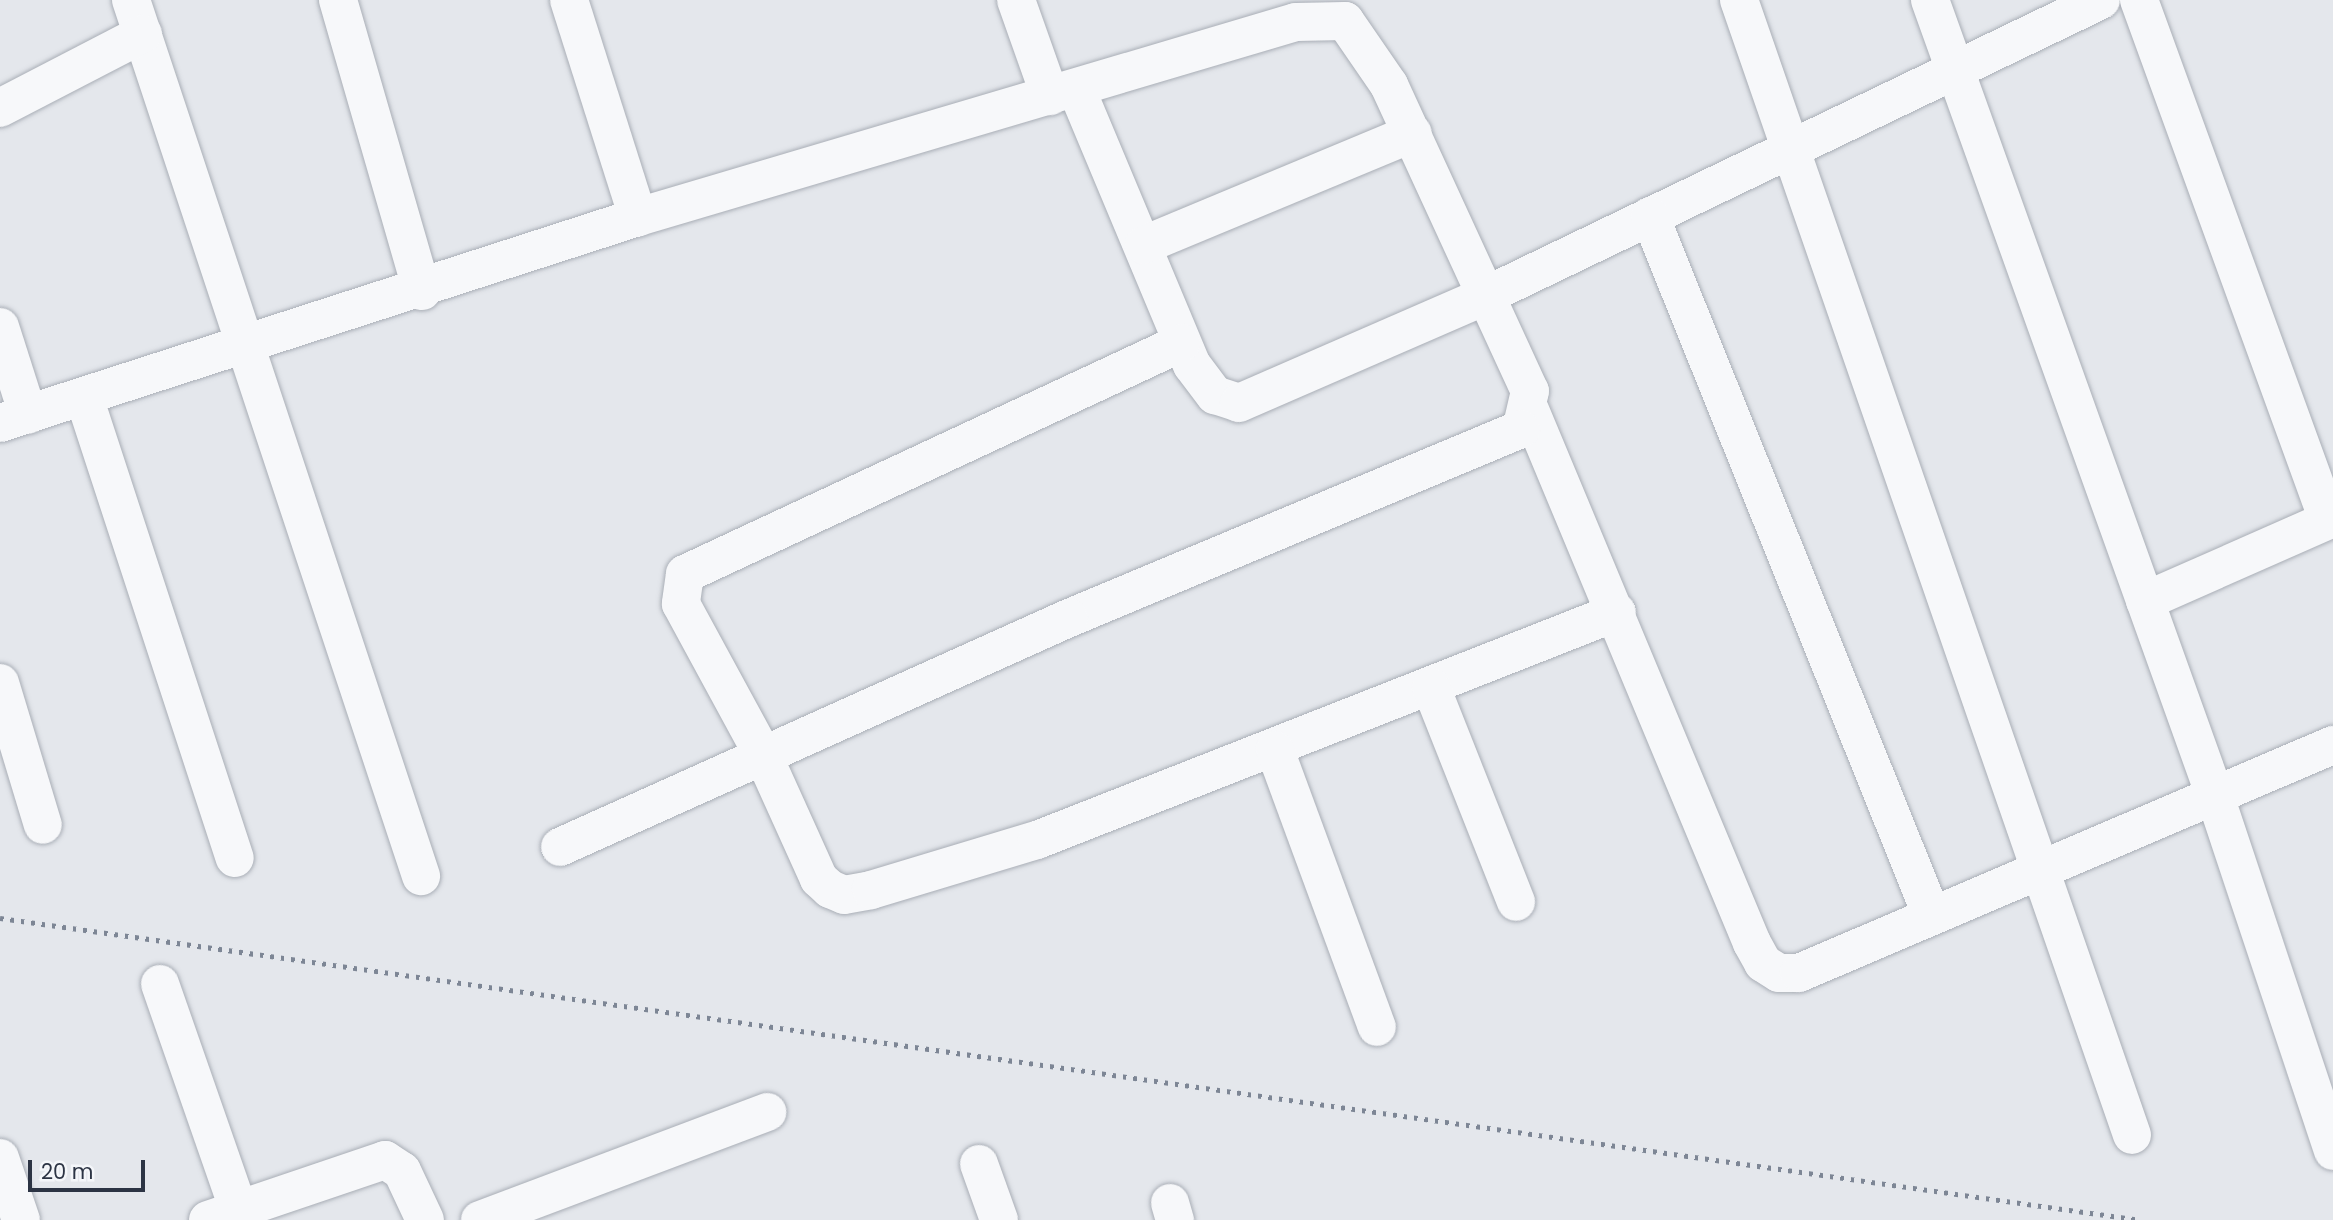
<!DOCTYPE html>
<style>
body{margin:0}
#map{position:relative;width:2333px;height:1220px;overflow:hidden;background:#e4e7ec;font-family:Poppins,sans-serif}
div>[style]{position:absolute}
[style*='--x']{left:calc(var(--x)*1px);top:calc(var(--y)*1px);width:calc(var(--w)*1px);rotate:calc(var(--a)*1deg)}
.roads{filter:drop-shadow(0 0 2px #a9aeb6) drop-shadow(0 0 2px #a9aeb6)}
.minor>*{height:38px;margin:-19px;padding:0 19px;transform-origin:19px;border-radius:19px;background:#f7f8fa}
.rail>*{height:5px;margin-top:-2.5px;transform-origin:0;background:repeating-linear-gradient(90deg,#7d8695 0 3.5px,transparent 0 10.5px)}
span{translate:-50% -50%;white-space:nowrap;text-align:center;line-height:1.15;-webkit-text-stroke:5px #f4f6f9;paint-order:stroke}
.scale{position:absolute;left:28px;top:1160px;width:117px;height:32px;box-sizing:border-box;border:4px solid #2c3444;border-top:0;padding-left:9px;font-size:21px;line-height:24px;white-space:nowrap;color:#2c3444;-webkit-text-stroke:5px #f4f6f9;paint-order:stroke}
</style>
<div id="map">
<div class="roads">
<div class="minor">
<i style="--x:131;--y:0;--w:923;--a:71.68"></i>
<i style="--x:338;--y:0;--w:303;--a:73.9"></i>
<i style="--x:569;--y:0;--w:228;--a:72.4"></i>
<i style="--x:1016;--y:0;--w:102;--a:70.5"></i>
<i style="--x:1739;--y:0;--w:1201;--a:70.9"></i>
<i style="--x:1930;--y:0;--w:845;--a:70.3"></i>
<i style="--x:2215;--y:796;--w:374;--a:71.6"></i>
<i style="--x:2139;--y:0;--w:553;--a:70.03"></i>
<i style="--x:1076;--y:88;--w:300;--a:67.3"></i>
<i style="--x:1192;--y:365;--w:38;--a:53"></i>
<i style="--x:1215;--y:395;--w:25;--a:18"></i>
<i style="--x:1239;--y:403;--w:270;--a:-23.5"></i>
<i style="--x:1487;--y:295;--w:681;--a:-25.66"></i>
<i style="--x:0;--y:108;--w:161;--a:-27.4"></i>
<i style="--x:1650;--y:216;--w:752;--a:68.07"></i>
<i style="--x:1144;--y:245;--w:291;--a:-22.6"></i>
<i style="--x:0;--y:327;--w:92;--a:72.3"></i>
<i style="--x:1181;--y:343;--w:547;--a:155.03"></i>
<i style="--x:685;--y:574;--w:30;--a:98"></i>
<i style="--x:681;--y:604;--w:172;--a:61.5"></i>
<i style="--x:763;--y:755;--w:136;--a:65.7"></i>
<i style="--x:819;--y:879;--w:15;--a:42"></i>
<i style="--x:830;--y:889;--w:15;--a:23"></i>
<i style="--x:844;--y:895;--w:27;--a:-10"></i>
<i style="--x:871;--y:890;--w:173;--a:-16.8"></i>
<i style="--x:1037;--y:840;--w:623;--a:-21.46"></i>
<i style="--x:84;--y:397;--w:485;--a:71.9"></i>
<i style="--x:1530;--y:410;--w:577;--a:67.39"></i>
<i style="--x:1752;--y:943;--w:23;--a:61"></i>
<i style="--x:1763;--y:963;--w:19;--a:32"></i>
<i style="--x:1779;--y:973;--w:20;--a:0"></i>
<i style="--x:1799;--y:973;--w:581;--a:-23.12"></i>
<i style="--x:0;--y:423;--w:670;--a:-17.89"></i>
<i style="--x:638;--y:217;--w:686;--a:-16.51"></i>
<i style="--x:1296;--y:22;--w:49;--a:-1.2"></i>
<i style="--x:1345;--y:21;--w:78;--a:55.5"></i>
<i style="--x:1389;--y:85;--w:337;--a:65.3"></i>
<i style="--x:1530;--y:391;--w:39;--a:103"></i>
<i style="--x:1521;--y:429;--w:490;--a:157.3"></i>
<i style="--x:1069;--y:618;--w:558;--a:155.78"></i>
<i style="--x:2145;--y:601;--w:206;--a:-23.8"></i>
<i style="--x:0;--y:683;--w:148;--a:73.2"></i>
<i style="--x:1431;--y:687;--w:231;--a:68.4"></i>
<i style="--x:1275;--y:750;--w:295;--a:69.8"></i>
<i style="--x:160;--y:984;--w:250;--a:70.8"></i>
<i style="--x:0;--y:1158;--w:65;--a:71.3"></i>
<i style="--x:979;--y:1164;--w:59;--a:70.3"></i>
<i style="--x:1170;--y:1203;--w:18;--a:74"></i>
<i style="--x:208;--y:1220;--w:187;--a:-18.7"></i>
<i style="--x:385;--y:1160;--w:20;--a:33"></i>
<i style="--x:402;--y:1171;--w:54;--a:64.9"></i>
<i style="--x:480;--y:1220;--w:307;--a:-20.6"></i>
</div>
</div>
<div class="rail">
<i style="--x:0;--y:918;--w:2162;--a:8.03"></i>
</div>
<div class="scale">20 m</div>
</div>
